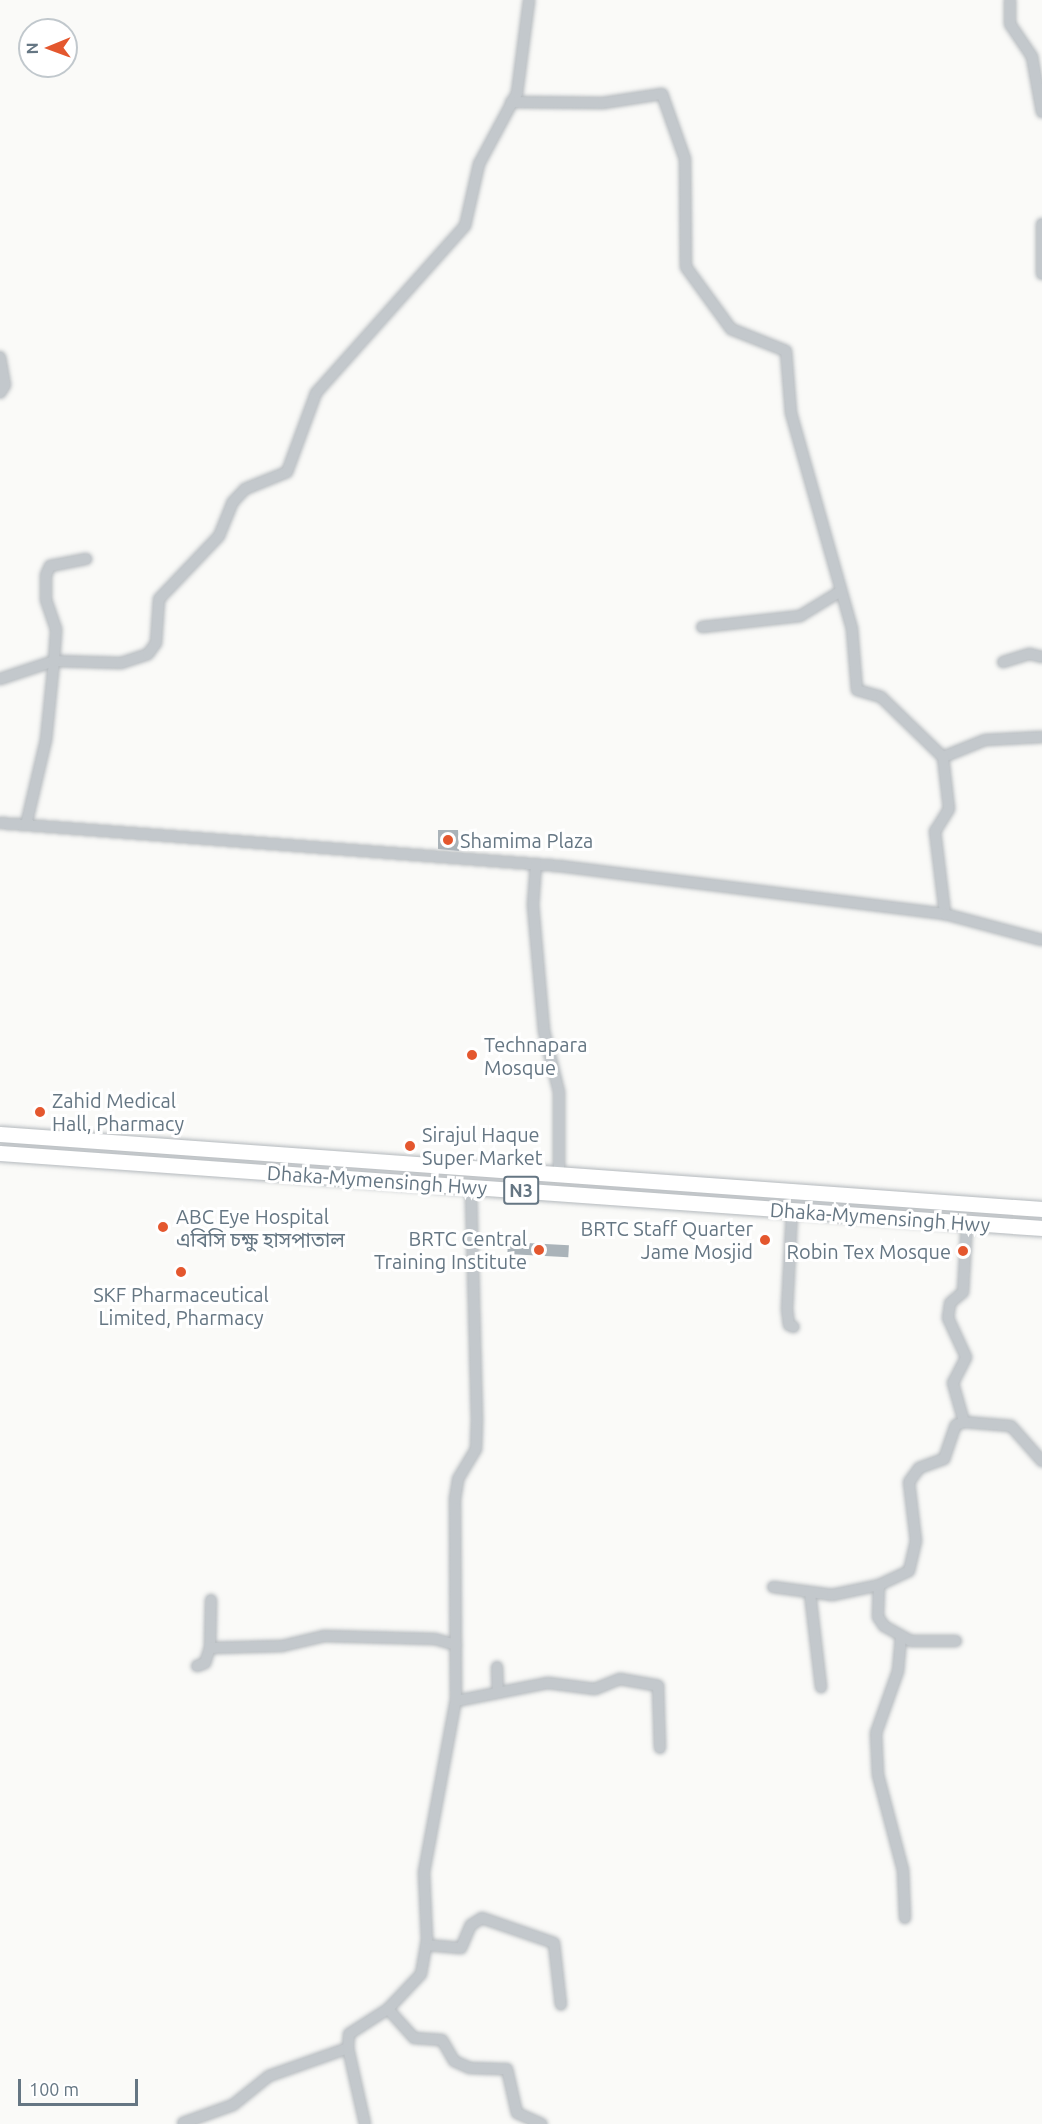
<!DOCTYPE html>
<meta charset="utf-8">
<style>
body{margin:0}
#map{position:relative;width:1042px;height:2124px;overflow:hidden;background:#fafaf8;font-family:Ubuntu,"Noto Sans Bengali",sans-serif}
div>[style]{position:absolute}
[style*='--x']{left:calc(var(--x)*1px);top:calc(var(--y)*1px);width:calc(var(--w)*1px);rotate:calc(var(--a)*1deg)}
.building>*{inset:0;background:#aab3b9;transform-origin:0 0}
.roads{filter:drop-shadow(0 0 2px #b4b9bd) drop-shadow(0 0 2px #b4b9bd)}
.minor>*{height:10px;margin:-5px;padding:0 5px;transform-origin:5px;border-radius:5px;background:#c3c8cc}
.highway>*{height:15px;margin:-7.5px;padding:0 7.5px;transform-origin:7.5px;border-radius:7.5px;background:#fff}
.dots>*{width:16px;height:16px;translate:-50% -50%;box-sizing:border-box;border:3px solid #fff;border-radius:50%}
span{translate:-50% -50%;white-space:nowrap;text-align:center;line-height:1.15;-webkit-text-stroke:6px #fff;paint-order:stroke}
.shield-label span{padding:2px 4px;background:#fff;border:2px solid;border-radius:4px;-webkit-text-stroke-width:0}
.shield-label{font-size:18px;color:#657683;font-weight:700}
.poi-label{font-size:20px;color:#657683}
.left{translate:0 -50%;text-align:left}
.right{translate:-100% -50%;text-align:right}
.street-label{font-size:20px;color:#657683}
.north{position:absolute;left:18px;top:18px;width:60px;height:60px;box-sizing:border-box;background:#fff;border:2px solid #c1c8cd;border-radius:50%;rotate:269deg;font-size:16px;font-weight:700;line-height:24px;text-align:center;color:#657683}
.north::after{content:'';display:block;margin:auto;width:21px;height:27px;background:#e4572e;clip-path:polygon(50% 0,100% 100%,50% 72%,0 100%)}
.scale{position:absolute;left:18px;top:2079px;width:120px;height:27px;box-sizing:border-box;border:3px solid #657683;border-top:0;padding-left:8px;font-size:18px;line-height:21px;white-space:nowrap;color:#657683;-webkit-text-stroke:4px #fff;paint-order:stroke}
</style>
<div id="map">
<div class="building">
<i style="clip-path:polygon(438px 830px,458px 830px,459px 851px,438px 849px)"></i>
<i style="left:508px;top:1242px;width:61px;height:12px;rotate:3deg"></i>
</div>
<div class="roads">
<div class="minor">
<i style="--x:1010;--y:0;--w:24;--a:90"></i>
<i style="--x:1010;--y:24;--w:40;--a:56"></i>
<i style="--x:1032;--y:57;--w:56;--a:79.7"></i>
<i style="--x:511;--y:102;--w:92;--a:0.6"></i>
<i style="--x:603;--y:103;--w:60;--a:-8.7"></i>
<i style="--x:662;--y:94;--w:69;--a:70.5"></i>
<i style="--x:685;--y:159;--w:108;--a:89.5"></i>
<i style="--x:686;--y:267;--w:77;--a:54"></i>
<i style="--x:731;--y:329;--w:59;--a:21.8"></i>
<i style="--x:786;--y:351;--w:62;--a:85.4"></i>
<i style="--x:791;--y:413;--w:224;--a:74.2"></i>
<i style="--x:852;--y:629;--w:61;--a:85.3"></i>
<i style="--x:857;--y:690;--w:25;--a:16"></i>
<i style="--x:881;--y:697;--w:86;--a:44.1"></i>
<i style="--x:943;--y:757;--w:45;--a:-22"></i>
<i style="--x:985;--y:740;--w:57;--a:-3"></i>
<i style="--x:1042;--y:224;--w:50;--a:90"></i>
<i style="--x:0;--y:357;--w:28;--a:80"></i>
<i style="--x:5;--y:385;--w:9;--a:122"></i>
<i style="--x:702;--y:627;--w:99;--a:-6.4"></i>
<i style="--x:800;--y:616;--w:48;--a:-31.4"></i>
<i style="--x:1003;--y:662;--w:28;--a:-17"></i>
<i style="--x:1030;--y:654;--w:12;--a:14"></i>
<i style="--x:0;--y:679;--w:57;--a:-18.4"></i>
<i style="--x:54;--y:661;--w:67;--a:1.7"></i>
<i style="--x:121;--y:663;--w:28;--a:-18"></i>
<i style="--x:148;--y:654;--w:14;--a:-54"></i>
<i style="--x:156;--y:643;--w:44;--a:-86.1"></i>
<i style="--x:159;--y:599;--w:87;--a:-46.4"></i>
<i style="--x:219;--y:536;--w:35;--a:-68"></i>
<i style="--x:232;--y:503;--w:19;--a:-47"></i>
<i style="--x:245;--y:489;--w:45;--a:-22"></i>
<i style="--x:287;--y:472;--w:84;--a:-69.8"></i>
<i style="--x:316;--y:393;--w:224;--a:-48.3"></i>
<i style="--x:465;--y:226;--w:64;--a:-77.3"></i>
<i style="--x:479;--y:164;--w:81;--a:-61.8"></i>
<i style="--x:517;--y:93;--w:94;--a:-82.6"></i>
<i style="--x:943;--y:757;--w:52;--a:83.4"></i>
<i style="--x:949;--y:809;--w:26;--a:122"></i>
<i style="--x:935;--y:831;--w:84;--a:83.1"></i>
<i style="--x:0;--y:823;--w:561;--a:4.4"></i>
<i style="--x:559;--y:866;--w:389;--a:7.1"></i>
<i style="--x:945;--y:914;--w:100;--a:15"></i>
<i style="--x:26;--y:825;--w:87;--a:-76.8"></i>
<i style="--x:46;--y:740;--w:79;--a:-84.2"></i>
<i style="--x:54;--y:661;--w:32;--a:-86"></i>
<i style="--x:56;--y:629;--w:31;--a:-109"></i>
<i style="--x:46;--y:600;--w:25;--a:-90"></i>
<i style="--x:46;--y:575;--w:10;--a:-66"></i>
<i style="--x:50;--y:566;--w:37;--a:-11"></i>
<i style="--x:536;--y:864;--w:41;--a:94.2"></i>
<i style="--x:533;--y:905;--w:126;--a:85"></i>
<i style="--x:544;--y:1031;--w:63;--a:76.2"></i>
<i style="--x:559;--y:1092;--w:82;--a:90"></i>
<i style="--x:792;--y:1211;--w:98;--a:92.9"></i>
<i style="--x:787;--y:1309;--w:16;--a:83"></i>
<i style="--x:789;--y:1325;--w:5;--a:22"></i>
<i style="--x:964;--y:1422;--w:47;--a:4.9"></i>
<i style="--x:1011;--y:1426;--w:47;--a:48.5"></i>
<i style="--x:879;--y:1585;--w:32;--a:92"></i>
<i style="--x:878;--y:1617;--w:11;--a:56"></i>
<i style="--x:884;--y:1626;--w:31;--a:29"></i>
<i style="--x:911;--y:1641;--w:45;--a:0"></i>
<i style="--x:773;--y:1587;--w:60;--a:7.7"></i>
<i style="--x:832;--y:1595;--w:48;--a:-12"></i>
<i style="--x:879;--y:1585;--w:33;--a:-25"></i>
<i style="--x:909;--y:1571;--w:31;--a:-77"></i>
<i style="--x:916;--y:1541;--w:59;--a:-96.8"></i>
<i style="--x:909;--y:1482;--w:17;--a:-54"></i>
<i style="--x:919;--y:1468;--w:27;--a:-20"></i>
<i style="--x:944;--y:1459;--w:36;--a:-71"></i>
<i style="--x:956;--y:1425;--w:9;--a:-21"></i>
<i style="--x:964;--y:1422;--w:41;--a:-105.8"></i>
<i style="--x:953;--y:1383;--w:29;--a:-63"></i>
<i style="--x:966;--y:1357;--w:43;--a:-114.8"></i>
<i style="--x:948;--y:1318;--w:15;--a:-82"></i>
<i style="--x:950;--y:1303;--w:17;--a:-40"></i>
<i style="--x:963;--y:1292;--w:69;--a:-86.7"></i>
<i style="--x:810;--y:1593;--w:95;--a:83.3"></i>
<i style="--x:901;--y:1637;--w:34;--a:95"></i>
<i style="--x:898;--y:1671;--w:66;--a:109.5"></i>
<i style="--x:876;--y:1733;--w:42;--a:87.3"></i>
<i style="--x:878;--y:1775;--w:98;--a:75.3"></i>
<i style="--x:903;--y:1870;--w:48;--a:87.6"></i>
<i style="--x:210;--y:1648;--w:48;--a:-88.8"></i>
<i style="--x:197;--y:1666;--w:9;--a:-21"></i>
<i style="--x:205;--y:1663;--w:16;--a:-72"></i>
<i style="--x:210;--y:1648;--w:72;--a:-1.6"></i>
<i style="--x:282;--y:1646;--w:43;--a:-13.4"></i>
<i style="--x:324;--y:1636;--w:111;--a:1.5"></i>
<i style="--x:435;--y:1639;--w:22;--a:16"></i>
<i style="--x:497;--y:1667;--w:25;--a:88"></i>
<i style="--x:456;--y:1701;--w:94;--a:-11.1"></i>
<i style="--x:548;--y:1683;--w:47;--a:7.3"></i>
<i style="--x:595;--y:1689;--w:27;--a:-22"></i>
<i style="--x:620;--y:1679;--w:39;--a:10"></i>
<i style="--x:658;--y:1686;--w:62;--a:88.2"></i>
<i style="--x:426;--y:1945;--w:35;--a:5"></i>
<i style="--x:461;--y:1948;--w:25;--a:-67"></i>
<i style="--x:471;--y:1925;--w:13;--a:-32"></i>
<i style="--x:482;--y:1918;--w:76;--a:19.1"></i>
<i style="--x:554;--y:1943;--w:62;--a:83.6"></i>
<i style="--x:388;--y:2009;--w:39;--a:48"></i>
<i style="--x:414;--y:2038;--w:28;--a:4"></i>
<i style="--x:442;--y:2040;--w:24;--a:60"></i>
<i style="--x:454;--y:2061;--w:17;--a:24"></i>
<i style="--x:470;--y:2068;--w:37;--a:2"></i>
<i style="--x:507;--y:2069;--w:45;--a:77.2"></i>
<i style="--x:517;--y:2113;--w:27;--a:24"></i>
<i style="--x:183;--y:2123;--w:53;--a:-19.8"></i>
<i style="--x:233;--y:2105;--w:46;--a:-38.9"></i>
<i style="--x:269;--y:2076;--w:84;--a:-19.5"></i>
<i style="--x:365;--y:2124;--w:78;--a:-102.6"></i>
<i style="--x:348;--y:2048;--w:14;--a:-86"></i>
<i style="--x:349;--y:2034;--w:46;--a:-32.7"></i>
<i style="--x:388;--y:2009;--w:48;--a:-46.7"></i>
<i style="--x:421;--y:1974;--w:36;--a:-80"></i>
<i style="--x:427;--y:1939;--w:67;--a:-92.6"></i>
<i style="--x:424;--y:1872;--w:175;--a:-79.5"></i>
<i style="--x:456;--y:1700;--w:201;--a:-90.3"></i>
<i style="--x:455;--y:1499;--w:20;--a:-81"></i>
<i style="--x:458;--y:1479;--w:35;--a:-59"></i>
<i style="--x:476;--y:1449;--w:29;--a:-88"></i>
<i style="--x:477;--y:1420;--w:233;--a:-91.5"></i>
</div>
<div class="highway">
<i style="--x:0;--y:1134;--w:1045;--a:4.12"></i>
<i style="--x:0;--y:1153;--w:1045;--a:4.12"></i>
</div>
</div>
<div class="dots">
<i style="left:448px;top:840px;background:#e4572e"></i>
<i style="left:472px;top:1055px;background:#e4572e"></i>
<i style="left:40px;top:1112px;background:#e4572e"></i>
<i style="left:410px;top:1146px;background:#e4572e"></i>
<i style="left:163px;top:1227px;background:#e4572e"></i>
<i style="left:765px;top:1240px;background:#e4572e"></i>
<i style="left:539px;top:1250px;background:#e4572e"></i>
<i style="left:963px;top:1251px;background:#e4572e"></i>
<i style="left:181px;top:1272px;background:#e4572e"></i>
</div>
<div class="shield-label">
<span style="left:521px;top:1190px">N3</span>
</div>
<div class="poi-label">
<span class="left" style="left:460px;top:840px">Shamima Plaza</span>
<span class="left" style="left:484px;top:1056px">Technapara<br>Mosque</span>
<span class="left" style="left:52px;top:1112px">Zahid Medical<br>Hall, Pharmacy</span>
<span class="left" style="left:422px;top:1146px">Sirajul Haque<br>Super Market</span>
<span class="left" style="left:176px;top:1228px">ABC Eye Hospital<br>এবিসি চক্ষু হাসপাতাল</span>
<span class="right" style="left:753px;top:1240px">BRTC Staff Quarter<br>Jame Mosjid</span>
<span class="right" style="left:527px;top:1250px">BRTC Central<br>Training Institute</span>
<span class="right" style="left:951px;top:1251px">Robin Tex Mosque</span>
<span style="left:181px;top:1306px">SKF Pharmaceutical<br>Limited, Pharmacy</span>
</div>
<div class="street-label">
<span style="left:377px;top:1180px;rotate:4deg">Dhaka-Mymensingh Hwy</span>
<span style="left:880px;top:1217px;rotate:4deg">Dhaka-Mymensingh Hwy</span>
</div>
<div class="north">N</div>
<div class="scale">100 m</div>
</div>
